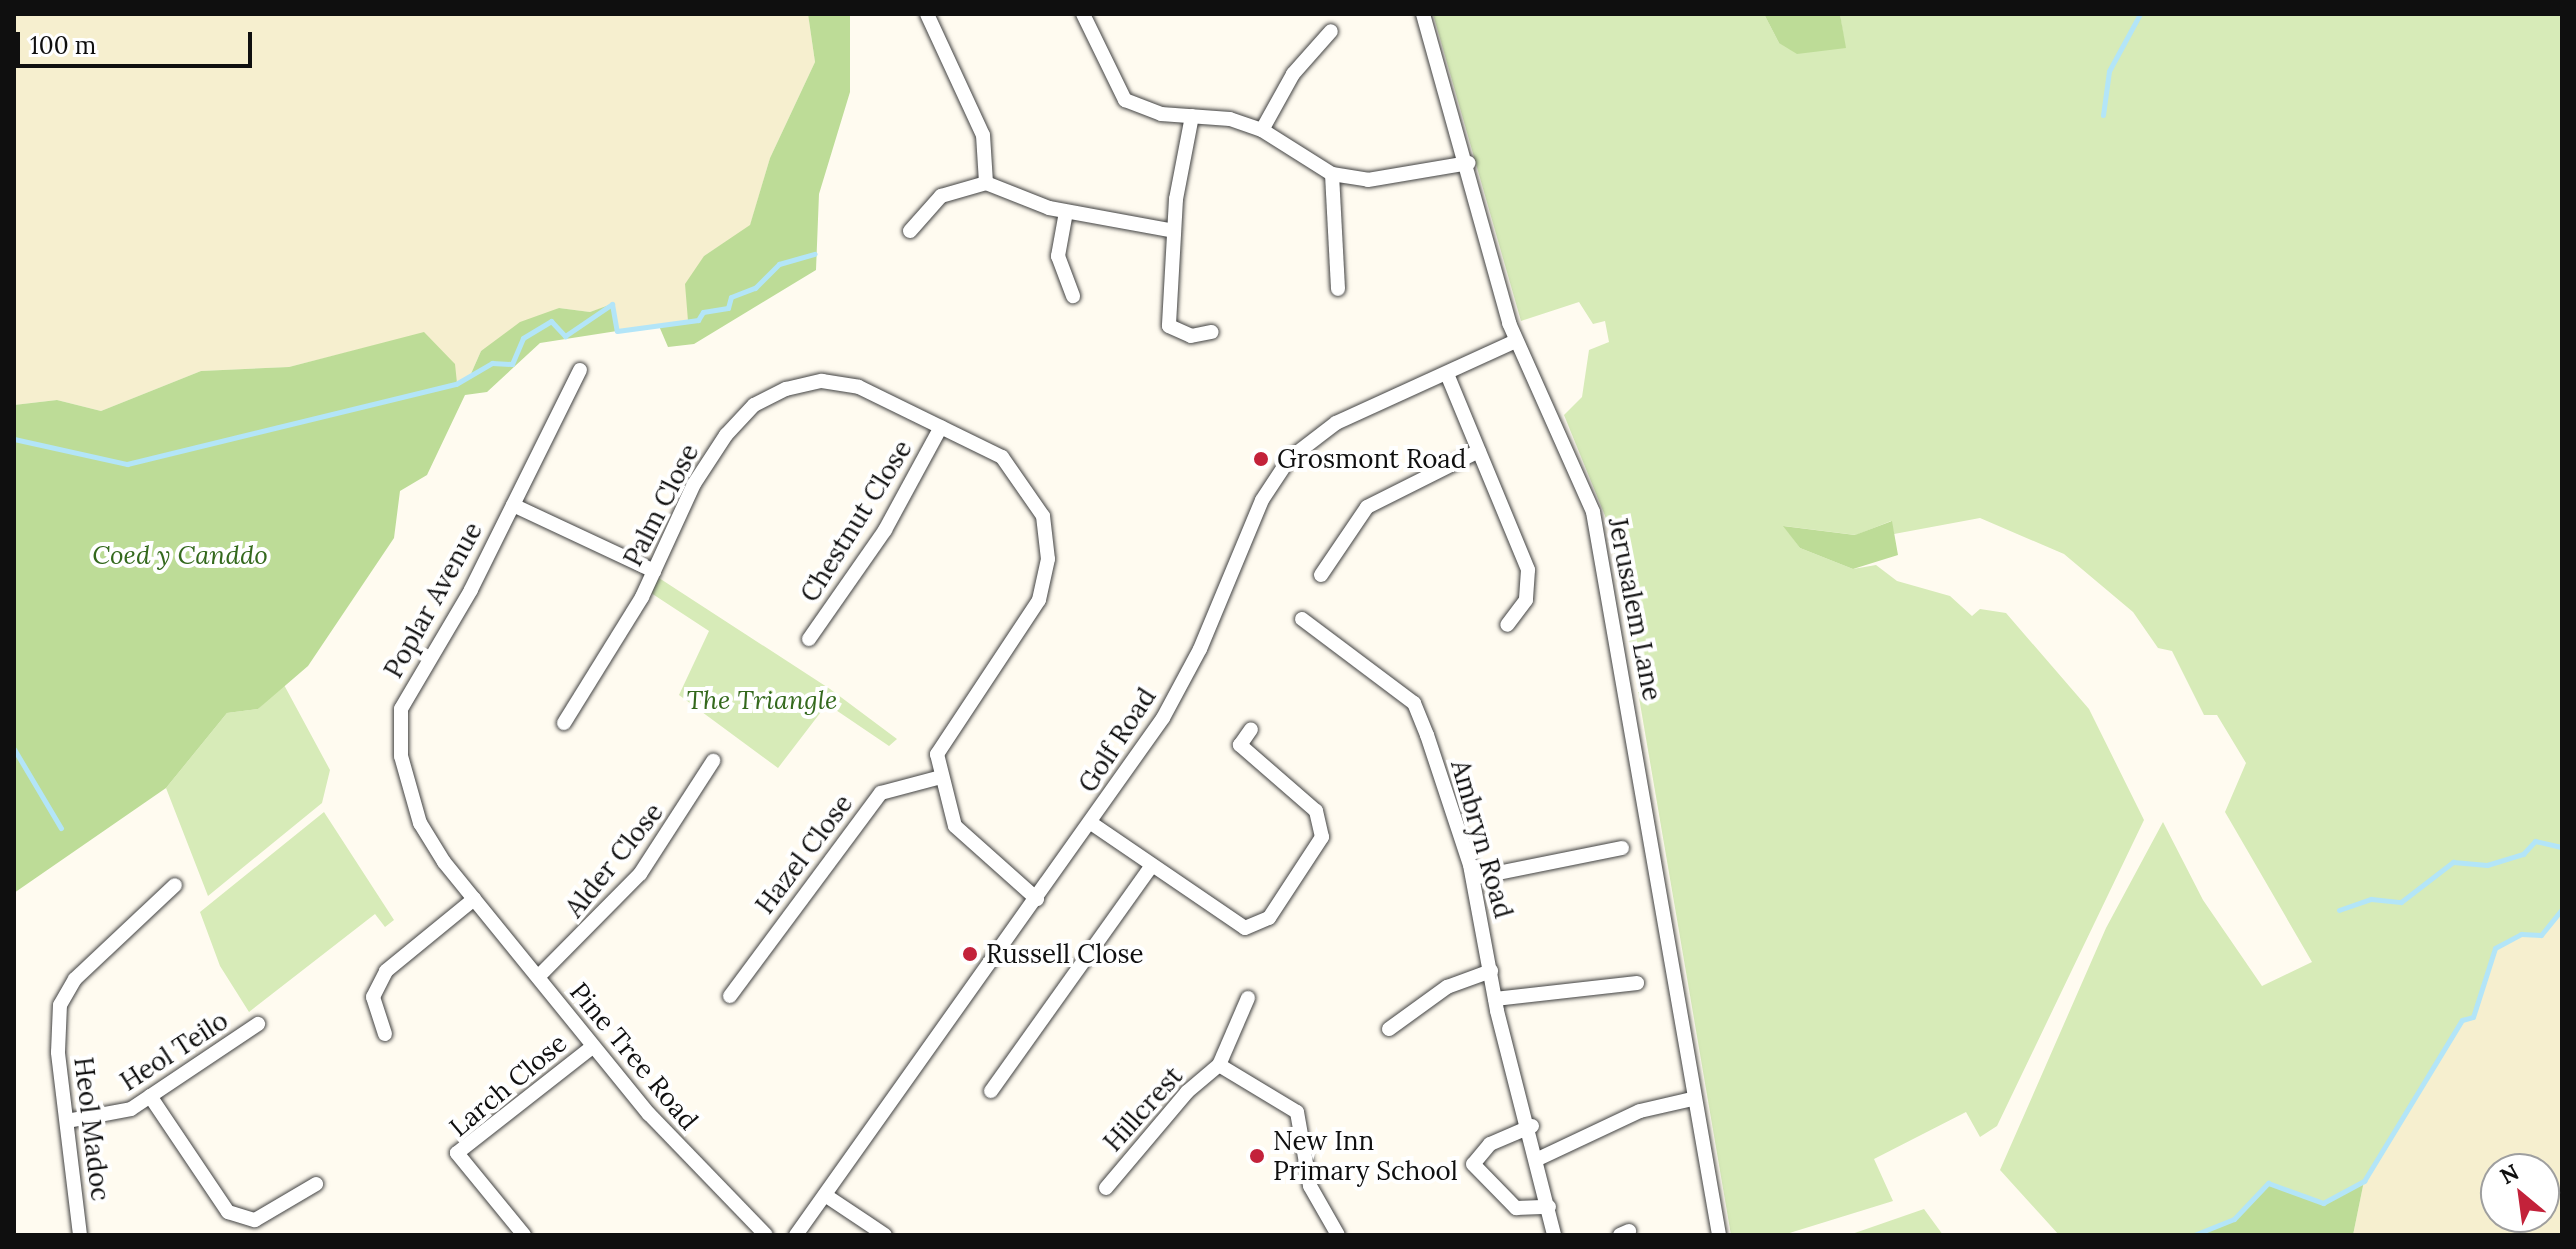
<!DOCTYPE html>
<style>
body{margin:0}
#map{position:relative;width:2576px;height:1249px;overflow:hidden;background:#fffbf0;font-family:Lora,serif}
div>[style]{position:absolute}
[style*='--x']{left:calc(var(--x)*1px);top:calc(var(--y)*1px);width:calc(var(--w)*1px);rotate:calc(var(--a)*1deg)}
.farmland>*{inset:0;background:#f6efcf}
.green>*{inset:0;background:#d7ebb8}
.forest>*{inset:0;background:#bddc97}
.stream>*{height:5px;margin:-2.5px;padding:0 2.5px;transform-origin:2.5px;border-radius:2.5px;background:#b3e5f8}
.roads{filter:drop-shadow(0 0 2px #424242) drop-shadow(0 0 2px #424242)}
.minor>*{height:14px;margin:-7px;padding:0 7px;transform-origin:7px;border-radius:7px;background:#fff}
.dots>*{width:22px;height:22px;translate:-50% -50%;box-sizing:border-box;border:4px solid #fff;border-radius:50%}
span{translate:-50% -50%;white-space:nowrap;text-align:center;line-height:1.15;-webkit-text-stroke:8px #fff;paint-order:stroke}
.poi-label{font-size:26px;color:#0f0f0f}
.left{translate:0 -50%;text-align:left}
.street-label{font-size:26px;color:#0f0f0f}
.park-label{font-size:26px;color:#34691d;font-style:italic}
.frame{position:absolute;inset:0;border:16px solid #0f0f0f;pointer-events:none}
.north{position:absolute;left:2480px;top:1153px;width:80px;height:80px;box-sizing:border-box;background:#fff;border:2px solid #9f9f9f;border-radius:50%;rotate:331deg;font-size:22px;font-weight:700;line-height:32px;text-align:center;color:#0f0f0f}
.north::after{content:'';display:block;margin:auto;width:28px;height:36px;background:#c3223a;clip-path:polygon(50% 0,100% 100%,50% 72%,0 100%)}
.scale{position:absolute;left:16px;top:32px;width:236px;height:36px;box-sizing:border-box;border:4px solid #0f0f0f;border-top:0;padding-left:10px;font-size:24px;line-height:28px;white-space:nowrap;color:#0f0f0f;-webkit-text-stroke:6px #fff;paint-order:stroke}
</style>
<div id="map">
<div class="farmland">
<i style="clip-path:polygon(14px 14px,808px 14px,815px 62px,770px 158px,750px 226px,704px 256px,689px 322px,617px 331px,612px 305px,590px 312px,559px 308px,481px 351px,470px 376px,456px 384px,424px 333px,289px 367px,201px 371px,101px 411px,57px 400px,14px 405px)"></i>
<i style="clip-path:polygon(evenodd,2562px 909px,2562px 1235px,2353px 1235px,2364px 1181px,2490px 972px,2495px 948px,2521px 934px,2541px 935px,2562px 909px,2496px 1169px,2544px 1169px,2544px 1217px,2496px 1217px,2496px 1169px)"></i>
</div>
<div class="green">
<i style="clip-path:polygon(1433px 14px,1764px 14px,1779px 43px,1845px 48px,1840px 14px,2562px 14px,2562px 909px,2541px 935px,2521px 934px,2495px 948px,2473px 1017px,2461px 1021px,2364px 1181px,2323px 1203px,2268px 1183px,2234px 1219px,2194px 1235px,2059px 1235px,2000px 1170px,2106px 928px,2163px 822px,2203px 900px,2262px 986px,2312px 962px,2225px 812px,2246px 763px,2217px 715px,2204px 715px,2172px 651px,2158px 648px,2133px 612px,2064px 554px,1980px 518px,1894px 534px,1891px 521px,1856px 535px,1784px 526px,1800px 548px,1853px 569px,1876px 565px,1897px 581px,1950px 596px,1972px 616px,1980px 609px,2006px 613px,2089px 709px,2144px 820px,1997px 1126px,1980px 1137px,1966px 1112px,1874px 1159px,1893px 1201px,1783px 1235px,1731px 1235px,1610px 528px,1564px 415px,1582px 397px,1589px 350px,1609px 342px,1605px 321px,1593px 324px,1579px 302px,1521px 321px)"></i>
<i style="clip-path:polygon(659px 578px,830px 689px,897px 739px,889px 746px,827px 704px,778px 768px,679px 695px,709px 631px,651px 593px)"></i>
<i style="clip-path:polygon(283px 683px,330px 770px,322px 803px,208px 896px,166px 788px,227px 713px,258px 709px)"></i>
<i style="clip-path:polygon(324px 812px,394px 920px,385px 927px,375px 914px,249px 1012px,220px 966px,200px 912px)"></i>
<i style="clip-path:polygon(1924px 1209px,1943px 1235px,1849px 1235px)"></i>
</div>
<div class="forest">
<i style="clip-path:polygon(808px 14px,850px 14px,850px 92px,819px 194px,816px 270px,694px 344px,668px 347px,659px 326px,688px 321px,685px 284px,704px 256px,750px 225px,770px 158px,815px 62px)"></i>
<i style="clip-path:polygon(1764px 14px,1840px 14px,1846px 48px,1797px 54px,1779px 43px)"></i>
<i style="clip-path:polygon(612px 304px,617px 331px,540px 343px,487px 392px,465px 395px,427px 475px,400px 491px,394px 538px,308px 666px,258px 709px,227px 713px,166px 788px,14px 893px,14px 405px,57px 400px,101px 411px,201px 371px,289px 367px,424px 332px,455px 364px,457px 383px,470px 376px,481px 351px,520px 322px,559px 308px,590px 312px)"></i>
<i style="clip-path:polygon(1892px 521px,1898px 555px,1853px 569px,1800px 548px,1783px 526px,1855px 535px)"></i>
<i style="clip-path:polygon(2364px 1181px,2353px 1235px,2194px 1235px,2234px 1219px,2268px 1183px,2323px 1203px)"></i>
</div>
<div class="stream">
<i style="--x:2103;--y:115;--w:44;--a:-82.2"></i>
<i style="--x:2109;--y:71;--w:65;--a:-61.5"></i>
<i style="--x:14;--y:439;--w:116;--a:12.5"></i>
<i style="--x:127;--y:464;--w:339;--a:-13.7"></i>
<i style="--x:456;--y:384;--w:42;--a:-30.3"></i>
<i style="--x:492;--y:363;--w:20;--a:3"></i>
<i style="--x:512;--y:364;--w:28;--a:-67"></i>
<i style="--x:523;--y:338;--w:33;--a:-31"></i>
<i style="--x:551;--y:321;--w:21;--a:47"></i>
<i style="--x:565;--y:336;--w:57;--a:-34.2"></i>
<i style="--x:612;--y:304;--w:27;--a:80"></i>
<i style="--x:617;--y:331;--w:82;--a:-7.7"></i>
<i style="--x:698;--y:320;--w:9;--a:-58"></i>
<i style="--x:703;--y:312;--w:25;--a:-9"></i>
<i style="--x:728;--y:308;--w:11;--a:-75"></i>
<i style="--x:731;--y:297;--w:26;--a:-21"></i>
<i style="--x:755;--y:288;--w:34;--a:-45"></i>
<i style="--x:779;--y:264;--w:37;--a:-16"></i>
<i style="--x:14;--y:749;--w:92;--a:59.3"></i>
<i style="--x:2339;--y:910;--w:34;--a:-19"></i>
<i style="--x:2371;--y:899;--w:30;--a:6"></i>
<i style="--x:2401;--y:902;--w:66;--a:-37.6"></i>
<i style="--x:2453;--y:862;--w:34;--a:5"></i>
<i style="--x:2487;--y:865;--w:38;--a:-17"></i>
<i style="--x:2523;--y:854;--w:18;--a:-47"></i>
<i style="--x:2535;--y:841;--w:28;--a:13"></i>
<i style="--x:2194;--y:1235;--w:43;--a:-21.8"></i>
<i style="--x:2234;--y:1219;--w:50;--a:-46.6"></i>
<i style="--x:2268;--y:1183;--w:59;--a:20"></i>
<i style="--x:2323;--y:1203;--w:47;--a:-28.2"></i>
<i style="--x:2364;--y:1181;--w:188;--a:-58.7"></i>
<i style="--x:2462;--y:1020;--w:11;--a:-15"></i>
<i style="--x:2473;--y:1017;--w:72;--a:-72.3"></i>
<i style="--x:2495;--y:948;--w:30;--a:-28"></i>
<i style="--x:2521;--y:934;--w:20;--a:3"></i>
<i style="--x:2541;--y:935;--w:33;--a:-51"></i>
</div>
<div class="roads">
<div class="minor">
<i style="--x:927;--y:14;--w:133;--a:65.2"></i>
<i style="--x:983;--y:135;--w:48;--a:86.4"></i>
<i style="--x:1083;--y:14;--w:96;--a:64"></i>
<i style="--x:1125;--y:100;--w:39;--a:21"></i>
<i style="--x:1161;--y:114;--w:69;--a:4.1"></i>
<i style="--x:1230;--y:119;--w:34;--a:19"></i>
<i style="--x:1262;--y:130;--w:83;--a:32.2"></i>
<i style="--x:1332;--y:174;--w:36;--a:9"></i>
<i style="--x:1368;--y:180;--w:102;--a:-9.6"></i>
<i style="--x:1423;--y:14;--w:321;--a:74.4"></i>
<i style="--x:1509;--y:323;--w:207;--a:66"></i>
<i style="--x:1593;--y:512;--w:734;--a:80.11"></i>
<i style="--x:1192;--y:116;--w:85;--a:100.9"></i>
<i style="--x:1176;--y:199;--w:127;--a:93.2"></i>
<i style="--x:1169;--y:326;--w:24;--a:24"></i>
<i style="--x:1191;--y:336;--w:21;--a:-11"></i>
<i style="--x:1262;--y:130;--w:64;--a:-61"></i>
<i style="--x:1293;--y:74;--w:57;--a:-48.5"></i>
<i style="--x:1332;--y:174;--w:115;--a:87"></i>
<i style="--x:1066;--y:212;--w:45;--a:100.3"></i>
<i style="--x:1058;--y:256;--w:43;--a:69.4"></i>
<i style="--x:910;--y:231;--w:47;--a:-48.5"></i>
<i style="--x:941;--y:196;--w:47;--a:-16.1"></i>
<i style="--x:986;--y:183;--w:68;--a:21.6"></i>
<i style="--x:1049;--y:208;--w:127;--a:10.4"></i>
<i style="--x:580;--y:370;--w:246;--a:116.4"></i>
<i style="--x:471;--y:590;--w:138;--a:120.5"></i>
<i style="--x:401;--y:709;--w:47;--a:90"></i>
<i style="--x:401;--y:756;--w:70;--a:74.2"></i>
<i style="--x:420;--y:823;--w:46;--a:58.4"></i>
<i style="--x:444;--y:862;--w:325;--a:50.9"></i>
<i style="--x:649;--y:1114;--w:168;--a:46"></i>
<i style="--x:1447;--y:374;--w:212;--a:67.5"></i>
<i style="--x:1528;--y:570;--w:30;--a:94"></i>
<i style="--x:1526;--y:600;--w:31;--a:127"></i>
<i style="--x:513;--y:505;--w:156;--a:25.1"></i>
<i style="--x:1321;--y:575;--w:82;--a:-55.9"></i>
<i style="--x:1367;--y:507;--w:125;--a:-26.6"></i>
<i style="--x:1302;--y:619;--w:140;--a:36.9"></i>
<i style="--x:1414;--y:703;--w:35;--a:68"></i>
<i style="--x:1427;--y:735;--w:137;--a:71.7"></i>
<i style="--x:1470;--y:865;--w:148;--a:79.5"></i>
<i style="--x:1497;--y:1011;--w:231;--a:75.7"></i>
<i style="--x:809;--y:639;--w:133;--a:-55.1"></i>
<i style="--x:885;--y:530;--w:117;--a:-61.5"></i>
<i style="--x:564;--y:723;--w:148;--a:-58.2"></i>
<i style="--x:642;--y:597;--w:124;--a:-65.3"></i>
<i style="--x:694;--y:484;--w:59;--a:-56.9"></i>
<i style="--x:726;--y:435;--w:41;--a:-47"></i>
<i style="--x:754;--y:405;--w:36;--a:-27"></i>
<i style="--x:786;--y:389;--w:37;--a:-13"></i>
<i style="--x:822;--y:381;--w:37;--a:9"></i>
<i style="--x:859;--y:387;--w:159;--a:26.1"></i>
<i style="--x:1002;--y:457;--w:72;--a:55.2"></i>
<i style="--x:1043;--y:516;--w:43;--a:83.4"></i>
<i style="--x:1048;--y:559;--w:42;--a:102.4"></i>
<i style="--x:1039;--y:600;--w:185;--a:123.5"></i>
<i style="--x:937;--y:754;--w:74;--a:76"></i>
<i style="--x:955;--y:826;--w:110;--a:41.7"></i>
<i style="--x:1091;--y:823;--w:186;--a:34.3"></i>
<i style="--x:1245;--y:928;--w:26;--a:-23"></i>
<i style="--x:1269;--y:918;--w:97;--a:-56.8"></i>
<i style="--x:1322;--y:837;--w:27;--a:-103"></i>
<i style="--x:1316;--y:811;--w:101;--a:-139"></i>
<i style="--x:1240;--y:745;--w:19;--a:-55"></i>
<i style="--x:1473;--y:878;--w:152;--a:-11.4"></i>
<i style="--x:538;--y:977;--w:145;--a:-45.3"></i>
<i style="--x:640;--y:874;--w:135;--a:-57.1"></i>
<i style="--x:730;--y:996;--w:253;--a:-53.4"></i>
<i style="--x:881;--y:793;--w:62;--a:-14.9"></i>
<i style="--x:1495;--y:999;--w:143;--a:-6.4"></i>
<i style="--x:1389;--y:1029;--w:72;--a:-35.9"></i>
<i style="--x:1447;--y:987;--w:47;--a:-20"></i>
<i style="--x:385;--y:1034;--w:39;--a:-108"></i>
<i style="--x:373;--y:997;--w:29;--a:-63"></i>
<i style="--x:386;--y:971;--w:114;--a:-39.3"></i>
<i style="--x:1219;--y:1065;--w:91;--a:31.1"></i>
<i style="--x:1297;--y:1112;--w:75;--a:80"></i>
<i style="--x:1310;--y:1186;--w:56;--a:60.3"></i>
<i style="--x:991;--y:1091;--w:277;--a:-54.5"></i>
<i style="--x:150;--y:1096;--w:140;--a:56.1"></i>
<i style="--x:228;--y:1212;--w:28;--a:17"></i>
<i style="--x:255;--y:1220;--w:71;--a:-30.5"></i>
<i style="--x:67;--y:1121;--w:65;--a:-10.6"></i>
<i style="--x:131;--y:1109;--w:153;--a:-33.8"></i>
<i style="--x:1532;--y:1126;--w:46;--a:156.8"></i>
<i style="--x:1490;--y:1144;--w:26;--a:130"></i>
<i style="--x:1473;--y:1164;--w:62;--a:45.7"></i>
<i style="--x:1516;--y:1208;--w:33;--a:-2"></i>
<i style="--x:1540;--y:1158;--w:110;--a:-25.2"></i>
<i style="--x:1640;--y:1111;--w:53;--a:-13"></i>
<i style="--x:1106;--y:1188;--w:126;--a:-49.8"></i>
<i style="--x:1187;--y:1092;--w:42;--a:-40.2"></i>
<i style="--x:1219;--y:1065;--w:73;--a:-66.6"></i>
<i style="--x:825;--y:1195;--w:72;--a:33.7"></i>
<i style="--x:80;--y:1235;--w:184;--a:-96.9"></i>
<i style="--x:58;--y:1052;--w:47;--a:-87.6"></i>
<i style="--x:60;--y:1005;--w:30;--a:-60"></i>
<i style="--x:75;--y:979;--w:137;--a:-43.2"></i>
<i style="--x:524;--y:1235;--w:106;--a:-129.3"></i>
<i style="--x:457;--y:1153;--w:172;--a:-38.1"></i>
<i style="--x:796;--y:1235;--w:634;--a:-54.63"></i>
<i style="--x:1163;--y:718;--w:78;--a:-61.8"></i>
<i style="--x:1200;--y:649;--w:161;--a:-67.4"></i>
<i style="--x:1262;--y:500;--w:49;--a:-56.6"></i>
<i style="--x:1289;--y:459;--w:59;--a:-37.5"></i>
<i style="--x:1336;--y:423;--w:198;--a:-24.5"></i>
<i style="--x:1620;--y:1235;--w:10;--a:-24"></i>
</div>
</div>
<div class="dots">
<i style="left:1261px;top:459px;background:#c3223a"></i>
<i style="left:970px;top:954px;background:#c3223a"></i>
<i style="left:1257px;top:1156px;background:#c3223a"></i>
</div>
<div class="poi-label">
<span class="left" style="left:1277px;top:459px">Grosmont Road</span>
<span class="left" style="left:986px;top:954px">Russell Close</span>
<span class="left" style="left:1273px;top:1156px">New Inn<br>Primary School</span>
</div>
<div class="street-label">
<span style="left:661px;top:505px;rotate:-63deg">Palm Close</span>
<span style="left:856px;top:521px;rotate:-58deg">Chestnut Close</span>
<span style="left:433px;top:600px;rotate:-61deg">Poplar Avenue</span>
<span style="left:1635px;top:609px;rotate:79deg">Jerusalem Lane</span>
<span style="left:1117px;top:740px;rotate:-57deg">Golf Road</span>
<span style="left:1482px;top:839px;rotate:74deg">Ambryn Road</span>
<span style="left:804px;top:854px;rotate:-53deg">Hazel Close</span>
<span style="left:614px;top:860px;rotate:-51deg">Alder Close</span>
<span style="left:174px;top:1051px;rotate:-33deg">Heol Teilo</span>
<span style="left:634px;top:1056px;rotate:50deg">Pine Tree Road</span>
<span style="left:508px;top:1085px;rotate:-40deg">Larch Close</span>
<span style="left:1143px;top:1109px;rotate:-48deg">Hillcrest</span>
<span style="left:92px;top:1129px;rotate:83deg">Heol Madoc</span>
</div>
<div class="park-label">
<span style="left:180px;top:555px">Coed y Canddo</span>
<span style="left:762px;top:700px">The Triangle</span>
</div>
<div class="frame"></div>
<div class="north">N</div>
<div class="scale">100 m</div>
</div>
